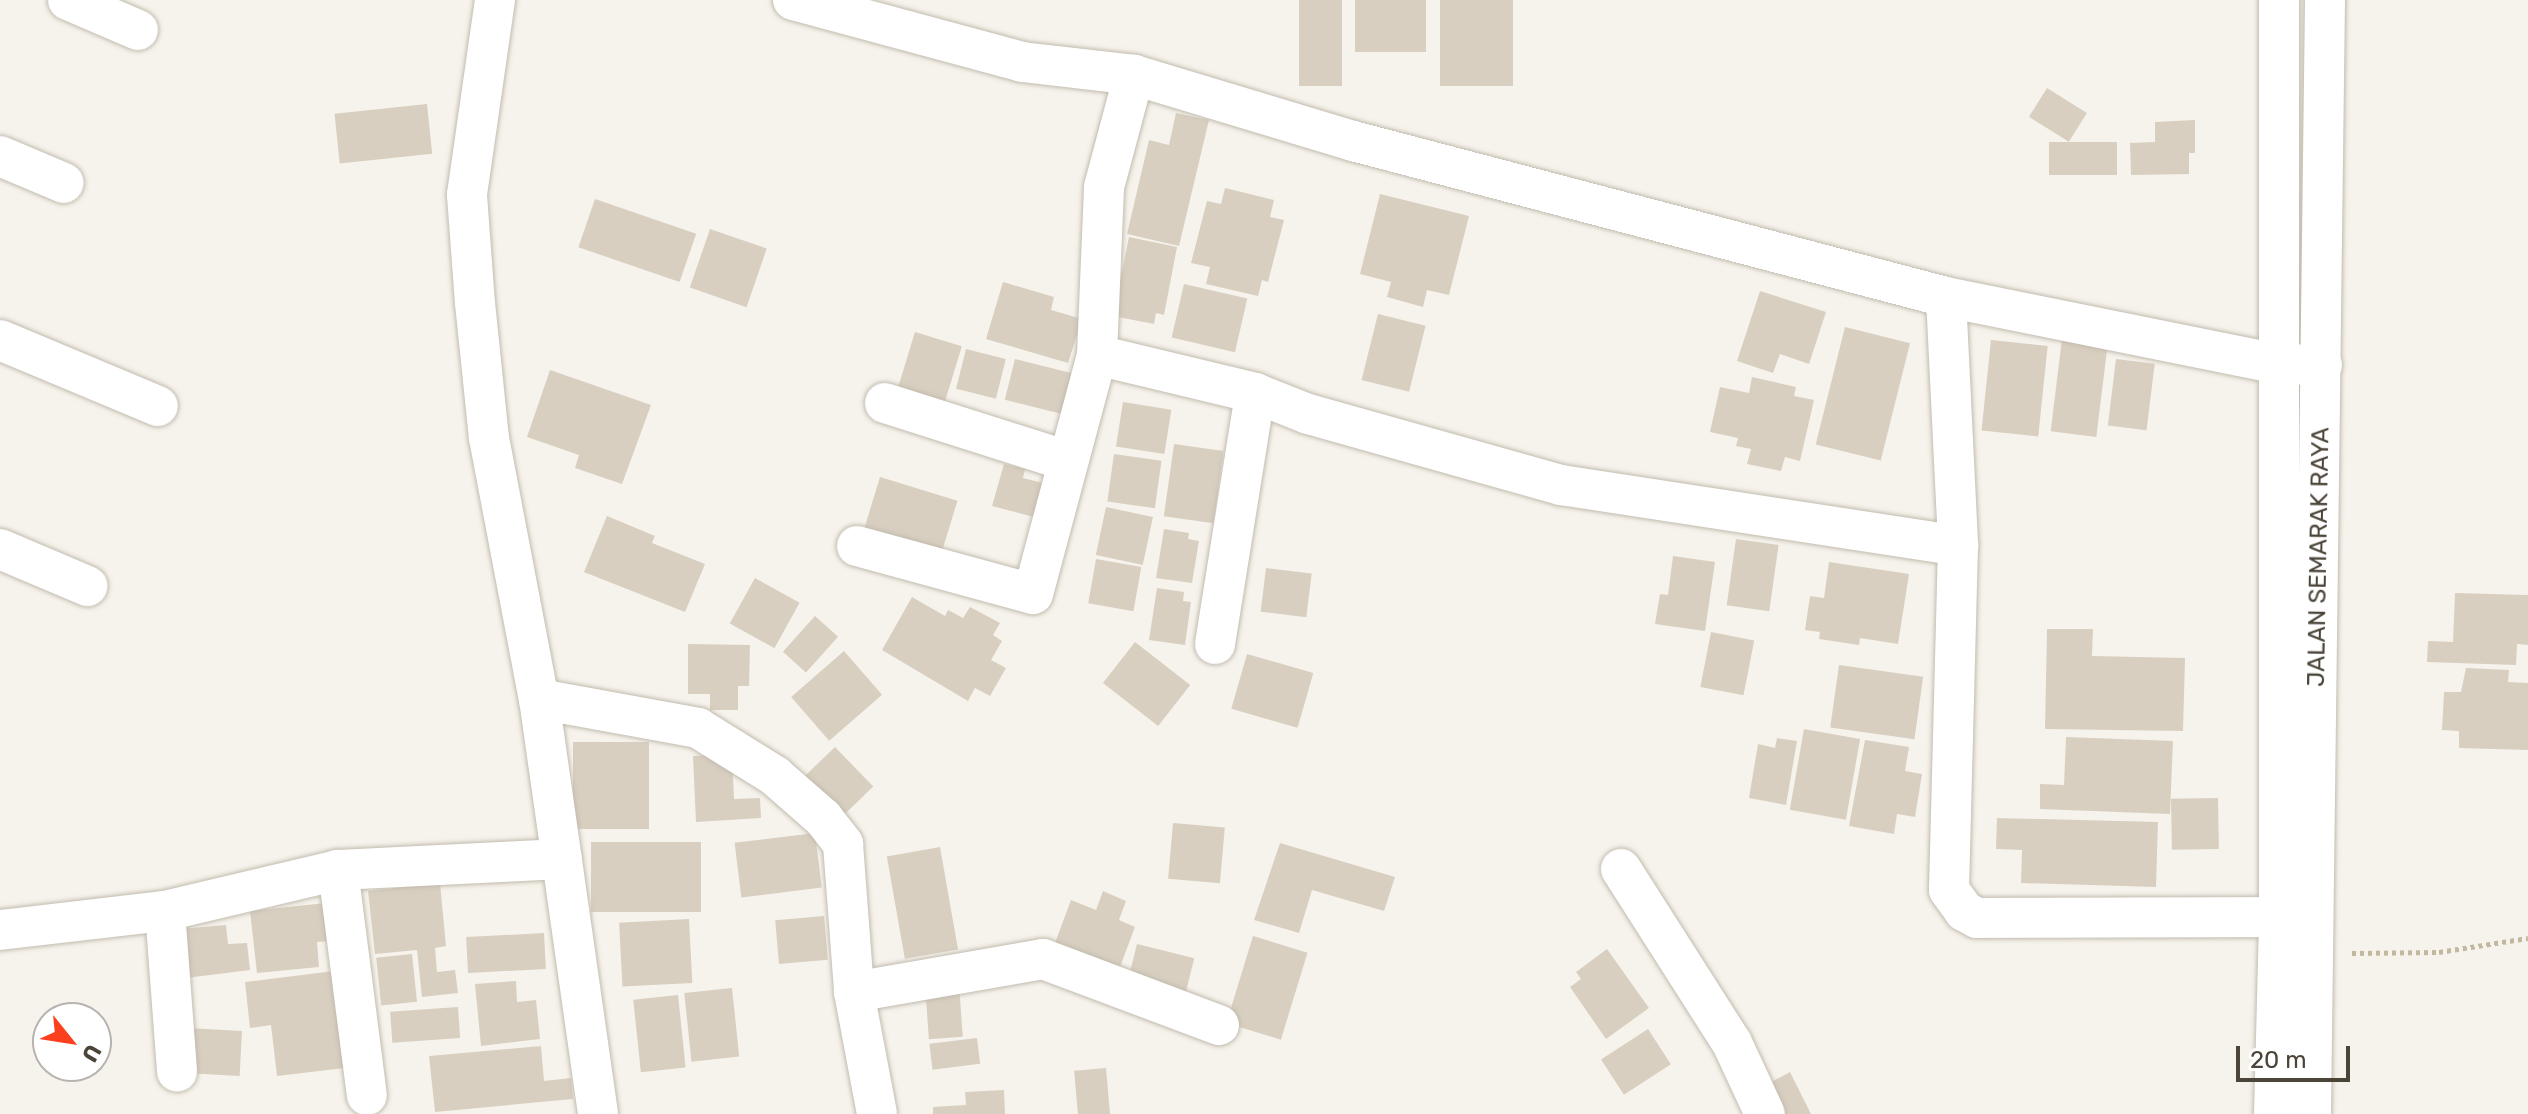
<!DOCTYPE html>
<style>
body{margin:0}
#map{position:relative;width:2528px;height:1114px;overflow:hidden;background:#f6f3ec;font-family:Rubik,sans-serif}
div>[style]{position:absolute}
[style*='--x']{left:calc(var(--x)*1px);top:calc(var(--y)*1px);width:calc(var(--w)*1px);rotate:calc(var(--a)*1deg)}
.building>*{inset:0;background:#d8cfc1;transform-origin:0 0}
.path>*{height:5px;margin-top:-2.5px;transform-origin:0;background:repeating-linear-gradient(90deg,#c4b79f 0 4px,transparent 0 8px)}
.roads{filter:drop-shadow(0 0 2px #c2bbae) drop-shadow(0 0 2px #c2bbae)}
.minor>*{height:40px;margin:-20px;padding:0 20px;transform-origin:20px;border-radius:20px;background:#fff}
span{translate:-50% -50%;white-space:nowrap;text-align:center;line-height:1.15;-webkit-text-stroke:7px #fff;paint-order:stroke}
.street-label{font-size:24px;color:#4b4439}
.north{position:absolute;left:32px;top:1002px;width:80px;height:80px;box-sizing:border-box;background:#fff;border:2px solid #b7b4b0;border-radius:50%;rotate:120deg;font-size:22px;font-weight:700;line-height:32px;text-align:center;color:#4b4439}
.north::after{content:'';display:block;margin:auto;width:28px;height:36px;background:#fc3f1d;clip-path:polygon(50% 0,100% 100%,50% 72%,0 100%)}
.scale{position:absolute;left:2236px;top:1046px;width:114px;height:36px;box-sizing:border-box;border:4px solid #4b4439;border-top:0;padding-left:10px;font-size:24px;line-height:28px;white-space:nowrap;color:#4b4439;-webkit-text-stroke:6px #fff;paint-order:stroke}
</style>
<div id="map">
<div class="building">
<i style="left:1299px;top:0;width:43px;height:86px"></i>
<i style="left:1355px;top:0;width:71px;height:52px"></i>
<i style="left:1440px;top:0;width:73px;height:86px"></i>
<i style="left:2047px;top:88px;width:47px;height:34px;rotate:32deg"></i>
<i style="left:427px;top:104px;width:50px;height:93px;rotate:84deg"></i>
<i style="clip-path:polygon(1176px 113px,1209px 120px,1179px 246px,1127px 234px,1149px 140px,1169px 145px)"></i>
<i style="clip-path:polygon(2195px 120px,2195px 153px,2189px 153px,2189px 174px,2131px 175px,2130px 143px,2155px 142px,2155px 122px)"></i>
<i style="left:2117px;top:142px;width:33px;height:68px;rotate:90deg"></i>
<i style="clip-path:polygon(1225px 188px,1274px 200px,1270px 217px,1284px 220px,1268px 282px,1262px 280px,1258px 296px,1206px 284px,1210px 267px,1191px 263px,1207px 201px,1221px 204px)"></i>
<i style="clip-path:polygon(1380px 194px,1469px 216px,1449px 295px,1427px 290px,1423px 307px,1387px 297px,1391px 282px,1360px 274px)"></i>
<i style="left:595px;top:199px;width:107px;height:51px;rotate:19deg"></i>
<i style="left:710px;top:229px;width:60px;height:62px;rotate:19deg"></i>
<i style="clip-path:polygon(1129px 237px,1177px 247px,1164px 315px,1156px 313px,1154px 324px,1113px 316px)"></i>
<i style="clip-path:polygon(1003px 282px,1054px 297px,1051px 310px,1082px 319px,1068px 363px,986px 339px)"></i>
<i style="left:1184px;top:284px;width:65px;height:55px;rotate:13deg"></i>
<i style="clip-path:polygon(1760px 291px,1826px 312px,1809px 364px,1780px 354px,1773px 373px,1737px 361px)"></i>
<i style="left:1378px;top:314px;width:49px;height:68px;rotate:14deg"></i>
<i style="left:1845px;top:327px;width:67px;height:121px;rotate:14deg"></i>
<i style="left:915px;top:332px;width:49px;height:69px;rotate:17deg"></i>
<i style="left:2062px;top:339px;width:46px;height:93px;rotate:7deg"></i>
<i style="left:1991px;top:340px;width:57px;height:91px;rotate:6deg"></i>
<i style="left:966px;top:349px;width:41px;height:41px;rotate:14deg"></i>
<i style="left:1015px;top:359px;width:60px;height:42px;rotate:14deg"></i>
<i style="left:2116px;top:359px;width:39px;height:67px;rotate:7deg"></i>
<i style="clip-path:polygon(550px 370px,651px 405px,622px 484px,575px 468px,579px 455px,527px 437px)"></i>
<i style="clip-path:polygon(1752px 377px,1796px 387px,1794px 396px,1814px 400px,1800px 461px,1785px 457px,1781px 471px,1747px 464px,1751px 449px,1736px 446px,1738px 438px,1710px 432px,1720px 387px,1749px 393px)"></i>
<i style="left:1123px;top:402px;width:49px;height:45px;rotate:9deg"></i>
<i style="left:1174px;top:444px;width:50px;height:73px;rotate:8deg"></i>
<i style="left:1114px;top:454px;width:48px;height:48px;rotate:8deg"></i>
<i style="clip-path:polygon(1004px 464px,1025px 469px,1023px 478px,1043px 483px,1034px 517px,992px 506px)"></i>
<i style="left:880px;top:477px;width:81px;height:56px;rotate:17deg"></i>
<i style="left:1106px;top:507px;width:48px;height:49px;rotate:12deg"></i>
<i style="clip-path:polygon(607px 516px,655px 536px,652px 543px,705px 564px,685px 612px,584px 572px)"></i>
<i style="clip-path:polygon(1164px 529px,1189px 533px,1188px 539px,1199px 541px,1192px 583px,1156px 578px)"></i>
<i style="left:1736px;top:539px;width:43px;height:67px;rotate:8deg"></i>
<i style="clip-path:polygon(1673px 556px,1715px 562px,1705px 631px,1655px 624px,1660px 594px,1668px 595px)"></i>
<i style="left:1096px;top:559px;width:46px;height:45px;rotate:10deg"></i>
<i style="clip-path:polygon(1829px 562px,1909px 574px,1898px 644px,1860px 638px,1859px 645px,1819px 639px,1820px 632px,1805px 630px,1810px 596px,1824px 598px)"></i>
<i style="left:1266px;top:568px;width:46px;height:44px;rotate:7deg"></i>
<i style="left:755px;top:578px;width:51px;height:52px;rotate:29deg"></i>
<i style="clip-path:polygon(1157px 588px,1184px 592px,1183px 601px,1191px 602px,1185px 645px,1149px 640px)"></i>
<i style="clip-path:polygon(2455px 593px,2528px 595px,2528px 645px,2517px 644px,2516px 665px,2427px 662px,2428px 641px,2453px 642px)"></i>
<i style="clip-path:polygon(912px 597px,945px 616px,948px 610px,963px 618px,970px 607px,1000px 623px,993px 635px,1002px 641px,991px 660px,1006px 668px,990px 696px,975px 688px,968px 701px,882px 650px)"></i>
<i style="left:815px;top:616px;width:31px;height:48px;rotate:42deg"></i>
<i style="clip-path:polygon(2047px 629px,2093px 629px,2092px 656px,2185px 658px,2183px 731px,2045px 729px)"></i>
<i style="left:1711px;top:632px;width:44px;height:56px;rotate:11deg"></i>
<i style="left:1135px;top:642px;width:70px;height:52px;rotate:38deg"></i>
<i style="clip-path:polygon(688px 644px,750px 645px,749px 686px,738px 686px,738px 710px,710px 710px,710px 694px,688px 694px)"></i>
<i style="left:844px;top:651px;width:58px;height:70px;rotate:49deg"></i>
<i style="left:1247px;top:654px;width:69px;height:57px;rotate:16deg"></i>
<i style="left:1839px;top:665px;width:85px;height:63px;rotate:8deg"></i>
<i style="clip-path:polygon(2466px 668px,2509px 670px,2508px 682px,2528px 683px,2528px 750px,2459px 748px,2459px 731px,2442px 730px,2444px 692px,2461px 692px)"></i>
<i style="left:1804px;top:729px;width:57px;height:82px;rotate:10deg"></i>
<i style="clip-path:polygon(2066px 737px,2173px 741px,2170px 814px,2040px 809px,2040px 784px,2064px 785px)"></i>
<i style="clip-path:polygon(1777px 738px,1797px 741px,1786px 805px,1749px 798px,1758px 744px,1775px 748px)"></i>
<i style="clip-path:polygon(1865px 740px,1909px 747px,1905px 771px,1922px 774px,1915px 817px,1897px 814px,1894px 834px,1849px 826px)"></i>
<i style="left:649px;top:742px;width:87px;height:76px;rotate:90deg"></i>
<i style="left:835px;top:747px;width:55px;height:48px;rotate:46deg"></i>
<i style="clip-path:polygon(732px 754px,734px 799px,760px 798px,761px 818px,696px 822px,693px 756px)"></i>
<i style="left:2218px;top:798px;width:51px;height:47px;rotate:89deg"></i>
<i style="clip-path:polygon(1997px 818px,2158px 822px,2156px 887px,2021px 883px,2022px 850px,1996px 849px)"></i>
<i style="left:1173px;top:823px;width:52px;height:56px;rotate:5deg"></i>
<i style="left:815px;top:833px;width:55px;height:81px;rotate:83deg"></i>
<i style="left:701px;top:842px;width:70px;height:110px;rotate:90deg"></i>
<i style="clip-path:polygon(1280px 843px,1395px 877px,1384px 911px,1312px 890px,1299px 933px,1254px 920px)"></i>
<i style="left:940px;top:847px;width:104px;height:54px;rotate:80deg"></i>
<i style="clip-path:polygon(440px 883px,446px 946px,435px 948px,437px 972px,455px 970px,458px 993px,422px 997px,417px 950px,375px 954px,368px 891px)"></i>
<i style="clip-path:polygon(1103px 891px,1126px 901px,1119px 920px,1135px 927px,1117px 975px,1052px 951px,1071px 900px,1096px 910px)"></i>
<i style="clip-path:polygon(326px 903px,329px 941px,317px 942px,319px 967px,257px 973px,250px 911px)"></i>
<i style="left:824px;top:916px;width:44px;height:49px;rotate:85deg"></i>
<i style="left:689px;top:919px;width:64px;height:70px;rotate:87deg"></i>
<i style="clip-path:polygon(226px 925px,228px 944px,247px 943px,250px 970px,186px 978px,181px 929px)"></i>
<i style="left:544px;top:933px;width:36px;height:78px;rotate:87deg"></i>
<i style="left:1253px;top:936px;width:57px;height:91px;rotate:17deg"></i>
<i style="left:1137px;top:944px;width:59px;height:35px;rotate:14deg"></i>
<i style="clip-path:polygon(1607px 949px,1649px 1008px,1606px 1039px,1570px 987px,1581px 979px,1576px 972px)"></i>
<i style="left:412px;top:954px;width:48px;height:36px;rotate:84deg"></i>
<i style="clip-path:polygon(342px 970px,353px 1067px,277px 1076px,271px 1025px,250px 1028px,245px 982px)"></i>
<i style="clip-path:polygon(516px 981px,517px 1002px,536px 1000px,540px 1039px,481px 1046px,475px 984px)"></i>
<i style="left:959px;top:983px;width:54px;height:34px;rotate:86deg"></i>
<i style="left:732px;top:988px;width:69px;height:48px;rotate:84deg"></i>
<i style="left:678px;top:995px;width:73px;height:45px;rotate:84deg"></i>
<i style="left:458px;top:1007px;width:31px;height:68px;rotate:86deg"></i>
<i style="left:1648px;top:1029px;width:42px;height:56px;rotate:57deg"></i>
<i style="left:242px;top:1031px;width:45px;height:55px;rotate:93deg"></i>
<i style="left:977px;top:1038px;width:26px;height:48px;rotate:83deg"></i>
<i style="clip-path:polygon(541px 1046px,544px 1081px,571px 1078px,573px 1099px,435px 1112px,429px 1056px)"></i>
<i style="left:1106px;top:1068px;width:46px;height:32px;rotate:85deg"></i>
<i style="clip-path:polygon(1790px 1072px,1811px 1114px,1775px 1114px,1762px 1087px)"></i>
<i style="clip-path:polygon(1004px 1090px,1005px 1114px,933px 1114px,933px 1107px,966px 1105px,965px 1092px)"></i>
</div>
<div class="path">
<i style="--x:2352;--y:953;--w:87;--a:-0.7"></i>
<i style="--x:2439;--y:952;--w:90;--a:-8.9"></i>
</div>
<div class="roads">
<div class="minor">
<i style="--x:68;--y:0;--w:76;--a:23.2"></i>
<i style="--x:495;--y:0;--w:197;--a:98.2"></i>
<i style="--x:467;--y:195;--w:108;--a:85.8"></i>
<i style="--x:475;--y:303;--w:136;--a:84.1"></i>
<i style="--x:489;--y:438;--w:266;--a:79.2"></i>
<i style="--x:539;--y:699;--w:419;--a:81.9"></i>
<i style="--x:793;--y:0;--w:237;--a:15.1"></i>
<i style="--x:1022;--y:62;--w:113;--a:6.6"></i>
<i style="--x:1134;--y:75;--w:229;--a:16.8"></i>
<i style="--x:1353;--y:141;--w:613;--a:14.74"></i>
<i style="--x:1946;--y:297;--w:339;--a:11.4"></i>
<i style="--x:2278;--y:364;--w:44;--a:1.3"></i>
<i style="--x:0;--y:156;--w:69;--a:22.9"></i>
<i style="--x:1946;--y:297;--w:249;--a:87.2"></i>
<i style="--x:1958;--y:546;--w:344;--a:91.5"></i>
<i style="--x:1949;--y:890;--w:26;--a:54"></i>
<i style="--x:1964;--y:911;--w:15;--a:28"></i>
<i style="--x:1977;--y:918;--w:302;--a:-0.2"></i>
<i style="--x:0;--y:340;--w:171;--a:22.7"></i>
<i style="--x:1097;--y:355;--w:163;--a:13.5"></i>
<i style="--x:1255;--y:393;--w:57;--a:21.6"></i>
<i style="--x:1308;--y:414;--w:263;--a:15.7"></i>
<i style="--x:1561;--y:485;--w:402;--a:8.7"></i>
<i style="--x:885;--y:403;--w:192;--a:17.6"></i>
<i style="--x:857;--y:546;--w:182;--a:15.3"></i>
<i style="--x:1033;--y:594;--w:247;--a:-75"></i>
<i style="--x:1097;--y:355;--w:168;--a:-87.6"></i>
<i style="--x:1104;--y:187;--w:116;--a:-75"></i>
<i style="--x:0;--y:549;--w:95;--a:23"></i>
<i style="--x:1215;--y:644;--w:254;--a:-80.9"></i>
<i style="--x:539;--y:699;--w:162;--a:10.3"></i>
<i style="--x:698;--y:728;--w:91;--a:31.9"></i>
<i style="--x:775;--y:776;--w:64;--a:41.2"></i>
<i style="--x:823;--y:818;--w:33;--a:52"></i>
<i style="--x:843;--y:844;--w:148;--a:85.7"></i>
<i style="--x:854;--y:992;--w:124;--a:79.3"></i>
<i style="--x:1621;--y:869;--w:206;--a:57.5"></i>
<i style="--x:1732;--y:1043;--w:78;--a:65.1"></i>
<i style="--x:338;--y:870;--w:227;--a:82.7"></i>
<i style="--x:165;--y:911;--w:161;--a:85.7"></i>
<i style="--x:0;--y:930;--w:166;--a:-6.6"></i>
<i style="--x:165;--y:911;--w:178;--a:-13.3"></i>
<i style="--x:338;--y:870;--w:224;--a:-2.8"></i>
<i style="--x:854;--y:992;--w:192;--a:-9.9"></i>
<i style="--x:1043;--y:959;--w:188;--a:20.6"></i>
<i style="--x:2274;--y:1114;--w:197;--a:-88.5"></i>
<i style="--x:2279;--y:917;--w:917;--a:-90"></i>
<i style="--x:2311;--y:1114;--w:1114;--a:-89.28"></i>
</div>
</div>
<div class="street-label">
<span style="left:2319px;top:557px;rotate:-89deg">JALAN SEMARAK RAYA</span>
</div>
<div class="north">U</div>
<div class="scale">20 m</div>
</div>
